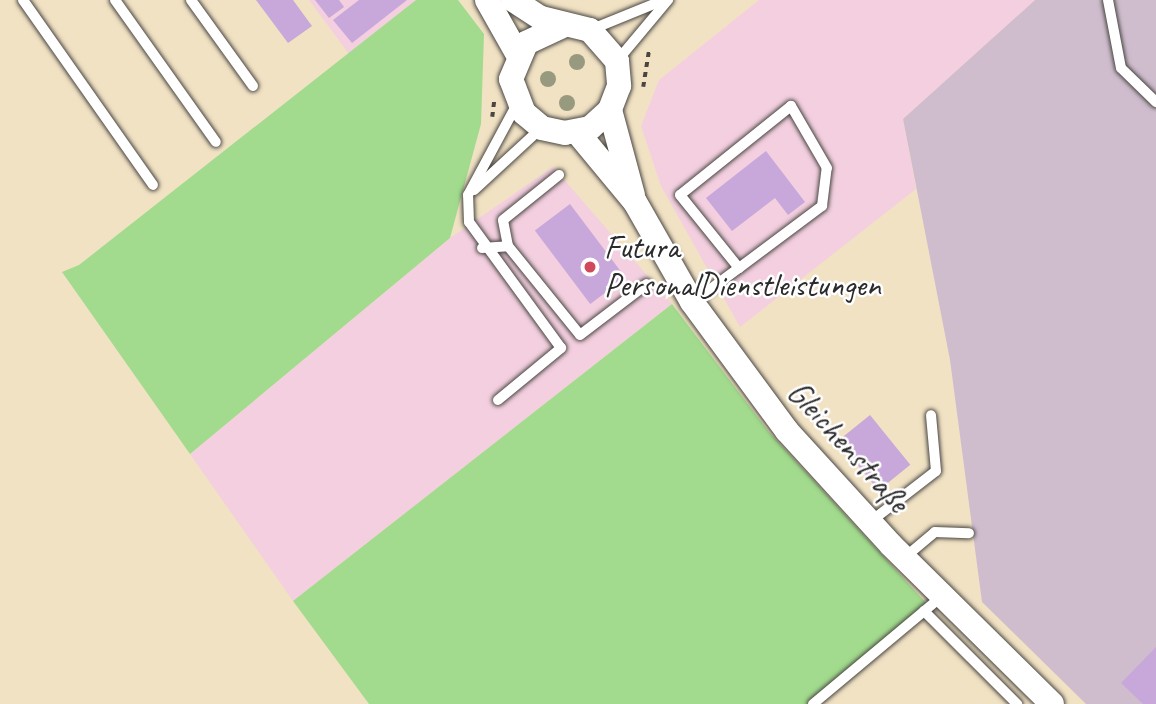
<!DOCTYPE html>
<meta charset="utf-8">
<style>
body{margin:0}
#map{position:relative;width:1156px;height:704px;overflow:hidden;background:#f1e2c4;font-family:Caveat,sans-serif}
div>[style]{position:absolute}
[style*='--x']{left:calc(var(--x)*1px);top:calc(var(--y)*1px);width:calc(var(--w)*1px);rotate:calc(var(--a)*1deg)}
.built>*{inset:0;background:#f3cfdf}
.industrial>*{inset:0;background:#cfbdce}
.green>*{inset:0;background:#a2db8d}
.building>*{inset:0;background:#c8a7da;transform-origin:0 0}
.path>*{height:3.5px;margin-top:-1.75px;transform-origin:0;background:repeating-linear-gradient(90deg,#494642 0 5px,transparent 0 10px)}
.roads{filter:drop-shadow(0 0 2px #494642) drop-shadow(0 0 2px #494642)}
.service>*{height:10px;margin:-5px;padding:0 5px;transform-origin:5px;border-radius:5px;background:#fff}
.tertiary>*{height:24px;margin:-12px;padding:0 12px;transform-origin:12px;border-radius:12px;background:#fff}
.trees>*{width:16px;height:16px;margin:-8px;border-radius:50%;background:#989a80}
.dots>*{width:19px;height:19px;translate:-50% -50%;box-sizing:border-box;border:4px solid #fff;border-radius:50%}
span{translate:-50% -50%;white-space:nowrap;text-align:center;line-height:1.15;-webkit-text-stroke:5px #fff;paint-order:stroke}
.poi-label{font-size:33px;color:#2b2b2b}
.left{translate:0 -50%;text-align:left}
.street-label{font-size:33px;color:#2b2b2b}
</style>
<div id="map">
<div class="built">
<i style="clip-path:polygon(309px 0,416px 0,349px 54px)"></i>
<i style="clip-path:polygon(759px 0,1035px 0,903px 119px,916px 189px,740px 327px,661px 186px,641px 126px,659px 80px)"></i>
<i style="clip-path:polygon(553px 167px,672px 304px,293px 601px,190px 454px,450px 238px)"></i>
</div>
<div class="industrial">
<i style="clip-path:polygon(1035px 0,1156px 0,1156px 704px,1086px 704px,982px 602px,950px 360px,903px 119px)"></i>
</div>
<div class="green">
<i style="clip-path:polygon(416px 0,458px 0,484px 34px,481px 124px,450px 238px,190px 454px,62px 272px,79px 265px)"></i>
<i style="clip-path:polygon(672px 304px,769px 432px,928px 605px,807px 704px,369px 704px,293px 601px)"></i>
</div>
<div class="building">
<i style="clip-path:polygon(256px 0,293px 0,312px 26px,288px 43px)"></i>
<i style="clip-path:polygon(315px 0,339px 0,344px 7px,329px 18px)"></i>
<i style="clip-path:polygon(359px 0,407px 0,352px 43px,333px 20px)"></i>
<i style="clip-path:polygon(766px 151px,805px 202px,788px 215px,775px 198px,732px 231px,706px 198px)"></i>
<i style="left:570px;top:204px;width:92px;height:44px;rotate:53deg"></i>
<i style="left:870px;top:415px;width:64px;height:41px;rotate:51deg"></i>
<i style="clip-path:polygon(1156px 647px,1156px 704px,1143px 704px,1121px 683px)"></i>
</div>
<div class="path">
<i style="--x:643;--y:87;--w:39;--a:-81"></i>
<i style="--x:492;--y:117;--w:17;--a:-83"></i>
</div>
<div class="roads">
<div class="service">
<i style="--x:23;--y:0;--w:226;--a:54.9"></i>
<i style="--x:115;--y:0;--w:174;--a:54.6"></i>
<i style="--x:191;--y:0;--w:106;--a:54.2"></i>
<i style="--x:1108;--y:0;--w:69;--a:79.2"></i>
<i style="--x:1121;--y:68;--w:49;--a:44.2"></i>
<i style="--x:590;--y:30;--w:80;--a:-22.1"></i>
<i style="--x:617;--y:61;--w:80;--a:-50.1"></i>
<i style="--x:474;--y:190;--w:90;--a:-42.7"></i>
<i style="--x:508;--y:246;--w:26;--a:-101"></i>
<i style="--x:503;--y:220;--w:72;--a:-38.8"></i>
<i style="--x:482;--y:248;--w:26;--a:-4"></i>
<i style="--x:508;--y:246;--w:114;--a:51"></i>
<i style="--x:580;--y:335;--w:84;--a:-37.3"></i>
<i style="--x:693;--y:302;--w:57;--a:-36.5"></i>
<i style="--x:739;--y:268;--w:104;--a:-36.8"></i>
<i style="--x:822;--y:206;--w:38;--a:-83"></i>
<i style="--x:827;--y:168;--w:72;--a:-120.1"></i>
<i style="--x:791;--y:106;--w:142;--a:141.3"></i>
<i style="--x:680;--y:195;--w:94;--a:51.1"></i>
<i style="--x:498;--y:400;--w:82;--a:-39.5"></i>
<i style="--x:561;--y:348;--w:156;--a:-126.1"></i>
<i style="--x:469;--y:222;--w:27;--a:-92"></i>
<i style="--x:468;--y:195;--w:103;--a:-61.7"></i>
<i style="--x:870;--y:522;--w:83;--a:-37.7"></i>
<i style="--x:936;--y:471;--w:56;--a:-95.1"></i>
<i style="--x:904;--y:558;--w:40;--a:-40"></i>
<i style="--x:935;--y:532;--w:34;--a:2"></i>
<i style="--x:924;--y:611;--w:132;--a:45"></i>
<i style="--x:813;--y:704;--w:168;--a:-39.9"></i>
</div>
<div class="tertiary">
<i style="--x:487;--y:0;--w:63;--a:60.6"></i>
<i style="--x:513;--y:0;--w:33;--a:33"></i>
<i style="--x:541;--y:18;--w:50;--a:13.8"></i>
<i style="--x:590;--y:30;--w:41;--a:48.9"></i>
<i style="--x:617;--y:61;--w:25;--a:85"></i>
<i style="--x:619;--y:86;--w:26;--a:111"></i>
<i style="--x:610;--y:110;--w:27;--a:138"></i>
<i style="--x:590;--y:128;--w:25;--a:169"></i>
<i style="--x:565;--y:133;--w:24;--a:-168"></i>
<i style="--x:542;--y:128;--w:23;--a:-140"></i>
<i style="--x:524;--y:113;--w:36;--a:-111"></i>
<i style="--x:511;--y:79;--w:39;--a:-67"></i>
<i style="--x:526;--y:43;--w:43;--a:-24.8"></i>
<i style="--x:610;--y:110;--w:88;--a:74.9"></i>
<i style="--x:577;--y:132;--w:91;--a:50.4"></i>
<i style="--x:635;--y:202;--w:115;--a:60.3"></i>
<i style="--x:692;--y:302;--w:160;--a:53.6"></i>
<i style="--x:787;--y:431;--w:154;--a:47.6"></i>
<i style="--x:891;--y:545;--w:226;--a:44.6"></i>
</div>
</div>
<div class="trees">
<i style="left:577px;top:62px"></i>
<i style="left:548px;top:79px"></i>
<i style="left:567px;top:103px"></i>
</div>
<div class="dots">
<i style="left:590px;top:267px;background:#d1495b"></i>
</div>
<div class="poi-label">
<span class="left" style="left:604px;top:267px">Futura<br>PersonalDienstleistungen</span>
</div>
<div class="street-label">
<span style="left:848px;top:447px;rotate:48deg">Gleichenstraße</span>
</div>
</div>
